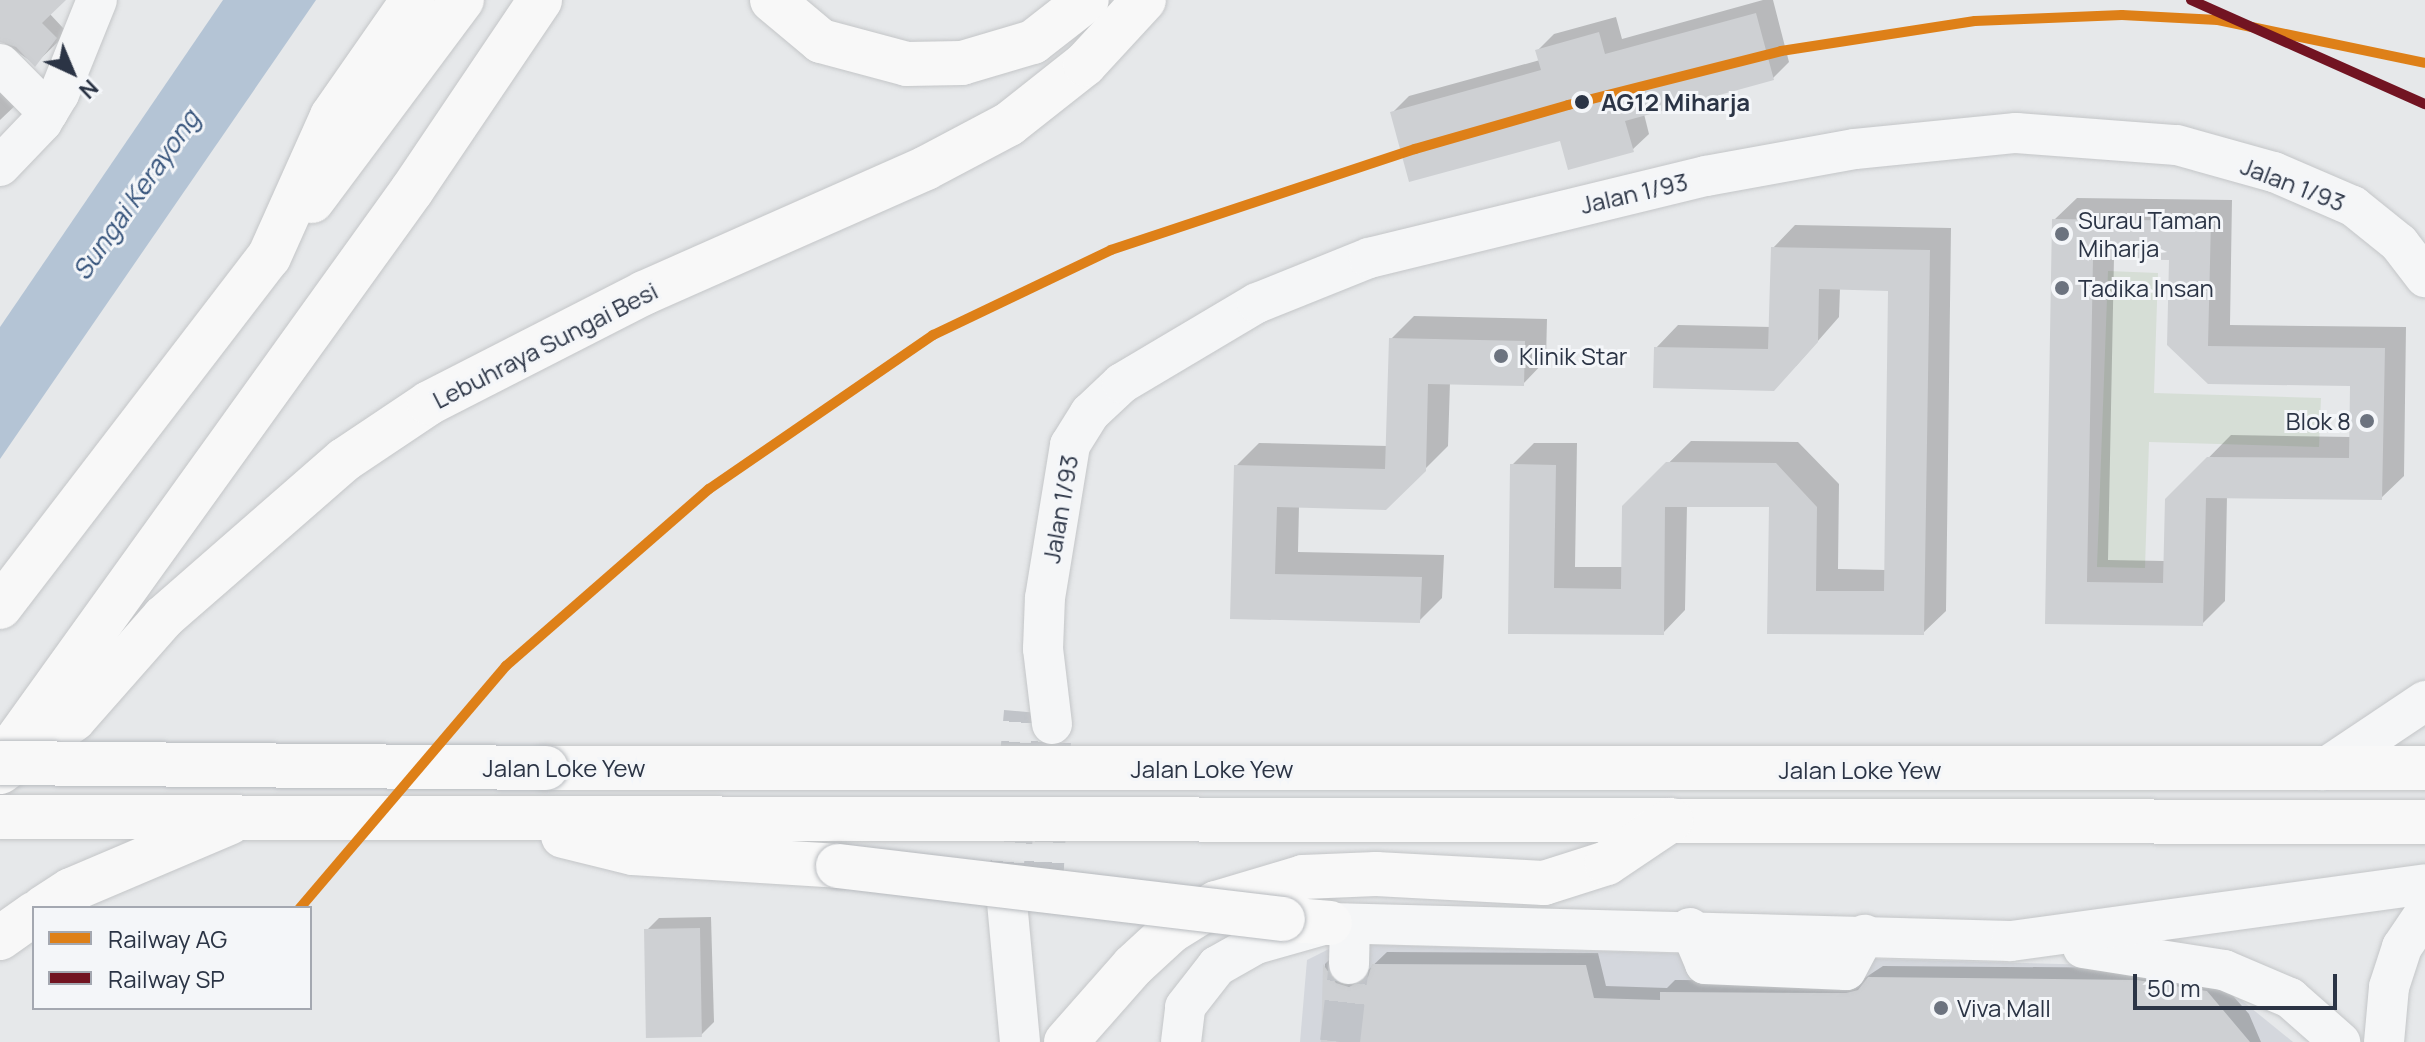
<!DOCTYPE html>
<style>
body{margin:0}
#map{position:relative;width:2425px;height:1042px;overflow:hidden;background:#e6e8ea;font-family:Manrope,sans-serif}
div>[style]{position:absolute}
[style*='--x']{left:calc(var(--x)*1px);top:calc(var(--y)*1px);width:calc(var(--w)*1px);rotate:calc(var(--a)*1deg)}
.built>*{inset:0;background:#d4d7dd}
.green>*{inset:0;background:#d6ded6}
.water>*{inset:0;background:#b4c4d5}
.shadow>*{inset:0;background:#0003}
.building>*{inset:0;background:#ced0d3;transform-origin:0 0}
.minor-tunnel>*{height:40px;margin-top:-20px;transform-origin:0;background:repeating-linear-gradient(90deg,#c1c4c9 0 40px,transparent 0 60px)}
.roads{filter:drop-shadow(0 0 2px #c4c6c8) drop-shadow(0 0 2px #c4c6c8)}
.minor>*{height:40px;margin:-20px;padding:0 20px;transform-origin:20px;border-radius:20px;background:#f5f6f7}
.highway>*{height:44px;margin:-22px;padding:0 22px;transform-origin:22px;border-radius:22px;background:#f8f8f8}
.bridges{filter:drop-shadow(0 0 2px #b8bbbf) drop-shadow(0 0 2px #b8bbbf)}
.highway-bridge>*{height:44px;margin:-22px;padding:0 22px;transform-origin:22px;border-radius:22px;background:#f8f8f8}
.rail-1>*{height:10px;margin:-5px;padding:0 5px;transform-origin:5px;border-radius:5px;background:#de8018}
.rail-2>*{height:10px;margin:-5px;padding:0 5px;transform-origin:5px;border-radius:5px;background:#721422}
.dots>*{width:22px;height:22px;translate:-50% -50%;box-sizing:border-box;border:4px solid #f4f6f9;border-radius:50%}
span{translate:-50% -50%;white-space:nowrap;text-align:center;line-height:1.15;-webkit-text-stroke:6px #f4f6f9;paint-order:stroke}
.stop-label{font-size:24px;color:#2b3445;font-weight:700}
.left{translate:0 -50%;text-align:left}
.street-label{font-size:24px;color:#2b3445}
.poi-label{font-size:24px;color:#2b3445}
.right{translate:-100% -50%;text-align:right}
.water-label{font-size:26px;color:#34527a;font-style:italic}
.legend{position:absolute;left:32px;top:906px;width:280px;height:104px;box-sizing:border-box;background:#f4f6f9;border:2px solid #a4a8b1;margin:0;padding:10px 14px;list-style:none;font-size:24px;color:#2b3445}
.legend li{display:flex;align-items:center;gap:16px;height:40px}
.legend b{width:40px;border:2px solid #a4a8b1}
.north{position:absolute;left:32px;top:32px;width:80px;height:80px;-webkit-text-stroke:6px #f4f6f9;paint-order:stroke;rotate:136deg;font-size:22px;font-weight:700;line-height:32px;text-align:center;color:#2b3445}
.north::after{content:'';display:block;margin:auto;width:28px;height:36px;background:#2b3445;clip-path:polygon(50% 0,100% 100%,50% 72%,0 100%)}
.scale{position:absolute;left:2133px;top:974px;width:204px;height:36px;box-sizing:border-box;border:4px solid #2b3445;border-top:0;padding-left:10px;font-size:24px;line-height:28px;white-space:nowrap;color:#2b3445;-webkit-text-stroke:6px #f4f6f9;paint-order:stroke}
</style>
<div id="map">
<div class="built">
<i style="clip-path:polygon(1339px 944px,2168px 967px,2219px 982px,2293px 1042px,1300px 1042px,1307px 960px)"></i>
</div>
<div class="green">
<i style="clip-path:polygon(2108px 271px,2158px 273px,2154px 393px,2321px 398px,2319px 447px,2149px 442px,2145px 568px,2097px 567px)"></i>
</div>
<div class="water">
<i style="clip-path:polygon(223px 0,316px 0,0 459px,0 327px)"></i>
</div>
<div class="shadow">
<i style="clip-path:polygon(0 0,62px 0,49px 13px,64px 29px,60px 40px,35px 64px,0 40px)"></i>
<i style="clip-path:polygon(1763px 0,1773px 0,1789px 62px,1773px 78px,1644px 114px,1649px 134px,1632px 150px,1392px 113px,1409px 96px,1540px 60px,1538px 50px,1554px 34px,1616px 17px,1622px 39px)"></i>
<i style="clip-path:polygon(0 81px,20px 101px,0 120px)"></i>
<i style="clip-path:polygon(evenodd,2077px 198px,2232px 200px,2230px 325px,2406px 327px,2404px 476px,2381px 498px,2227px 496px,2225px 601px,2202px 624px,2047px 622px,2054px 220px,2077px 198px,2114px 257px,2171px 258px,2208px 382px,2352px 384px,2351px 437px,2231px 435px,2167px 500px,2165px 561px,2108px 560px,2114px 257px)"></i>
<i style="clip-path:polygon(1795px 225px,1951px 228px,1946px 611px,1923px 633px,1769px 632px,1771px 505px,1687px 505px,1685px 610px,1663px 633px,1510px 632px,1512px 465px,1534px 443px,1577px 443px,1575px 567px,1624px 567px,1624px 507px,1691px 441px,1798px 442px,1839px 484px,1838px 569px,1886px 570px,1890px 289px,1840px 288px,1839px 317px,1796px 366px,1656px 348px,1678px 325px,1771px 327px,1773px 248px)"></i>
<i style="clip-path:polygon(1414px 316px,1547px 319px,1546px 360px,1523px 384px,1450px 382px,1448px 446px,1386px 508px,1299px 506px,1298px 552px,1444px 555px,1442px 598px,1419px 621px,1232px 617px,1236px 466px,1259px 443px,1388px 446px,1391px 339px)"></i>
<i style="clip-path:polygon(711px 917px,714px 1022px,701px 1035px,646px 931px,659px 918px)"></i>
<i style="clip-path:polygon(1387px 952px,1598px 953px,1606px 986px,1667px 988px,1675px 980px,1860px 981px,1883px 966px,2150px 968px,2219px 980px,2249px 1014px,2261px 1042px,1323px 1042px,1325px 964px,1336px 953px,1363px 975px)"></i>
</div>
<div class="building">
<i style="clip-path:polygon(0 0,66px 0,42px 23px,57px 38px,35px 67px,16px 47px,0 42px)"></i>
<i style="clip-path:polygon(1756px 13px,1774px 80px,1625px 121px,1634px 152px,1568px 170px,1560px 141px,1409px 182px,1390px 112px,1541px 70px,1535px 50px,1599px 32px,1605px 54px)"></i>
<i style="clip-path:polygon(evenodd,2052px 219px,2211px 221px,2208px 346px,2385px 348px,2382px 500px,2206px 498px,2203px 626px,2045px 624px,2052px 219px,2093px 259px,2169px 260px,2167px 345px,2208px 384px,2350px 386px,2349px 458px,2207px 457px,2165px 499px,2163px 583px,2087px 582px,2093px 259px)"></i>
<i style="clip-path:polygon(1771px 247px,1930px 250px,1924px 635px,1767px 634px,1769px 507px,1665px 507px,1664px 635px,1508px 634px,1510px 464px,1556px 465px,1554px 588px,1621px 589px,1622px 506px,1666px 462px,1776px 463px,1817px 507px,1816px 591px,1884px 591px,1888px 291px,1819px 289px,1818px 342px,1774px 391px,1653px 388px,1654px 347px,1768px 349px)"></i>
<i style="clip-path:polygon(1389px 338px,1525px 341px,1524px 386px,1428px 384px,1426px 471px,1386px 510px,1277px 507px,1275px 574px,1422px 577px,1420px 623px,1230px 619px,1234px 465px,1385px 469px)"></i>
<i style="left:700px;top:928px;width:109px;height:56px;rotate:89deg"></i>
<i style="clip-path:polygon(1323px 964px,1336px 983px,1349px 987px,1368px 977px,1372px 964px,1586px 965px,1594px 998px,1660px 1000px,1660px 992px,1846px 993px,1858px 990px,1868px 977px,2137px 980px,2207px 991px,2250px 1042px,1321px 1042px)"></i>
</div>
<div class="minor-tunnel">
<i style="--x:1007;--y:902;--w:191;--a:-84.9"></i>
<i style="--x:1042;--y:902;--w:178;--a:-86.8"></i>
<i style="--x:1340;--y:1042;--w:79;--a:-83.4"></i>
</div>
<div class="roads">
<div class="minor">
<i style="--x:0;--y:64;--w:68;--a:45"></i>
<i style="--x:0;--y:166;--w:61;--a:-46.3"></i>
<i style="--x:42;--y:122;--w:33;--a:-59"></i>
<i style="--x:59;--y:94;--w:101;--a:-68"></i>
<i style="--x:1052;--y:724;--w:76;--a:-96.8"></i>
<i style="--x:1043;--y:649;--w:51;--a:-87.8"></i>
<i style="--x:1045;--y:598;--w:155;--a:-80.7"></i>
<i style="--x:1070;--y:445;--w:38;--a:-58"></i>
<i style="--x:1090;--y:413;--w:44;--a:-43.2"></i>
<i style="--x:1122;--y:383;--w:157;--a:-30.7"></i>
<i style="--x:1257;--y:303;--w:121;--a:-21.9"></i>
<i style="--x:1369;--y:258;--w:347;--a:-13.7"></i>
<i style="--x:1706;--y:176;--w:151;--a:-10.3"></i>
<i style="--x:1855;--y:149;--w:162;--a:-5.7"></i>
<i style="--x:2016;--y:133;--w:161;--a:4.3"></i>
<i style="--x:2177;--y:145;--w:101;--a:15.6"></i>
<i style="--x:2274;--y:172;--w:86;--a:23.3"></i>
<i style="--x:2353;--y:206;--w:59;--a:38.8"></i>
<i style="--x:2399;--y:243;--w:43;--a:52.6"></i>
<i style="--x:2322;--y:770;--w:124;--a:-33.8"></i>
<i style="--x:1007;--y:902;--w:141;--a:84.7"></i>
<i style="--x:1690;--y:928;--w:39;--a:67"></i>
<i style="--x:1705;--y:964;--w:141;--a:2.4"></i>
<i style="--x:1846;--y:970;--w:40;--a:-62"></i>
<i style="--x:2083;--y:948;--w:143;--a:8.9"></i>
<i style="--x:2224;--y:970;--w:72;--a:23"></i>
<i style="--x:2290;--y:998;--w:67;--a:41.3"></i>
<i style="--x:1349;--y:964;--w:40;--a:-88.6"></i>
<i style="--x:1181;--y:1042;--w:35;--a:-83"></i>
<i style="--x:1185;--y:1007;--w:52;--a:-52"></i>
<i style="--x:1217;--y:966;--w:45;--a:-29.4"></i>
<i style="--x:1256;--y:944;--w:77;--a:-15.8"></i>
<i style="--x:1330;--y:923;--w:681;--a:1.51"></i>
<i style="--x:2011;--y:941;--w:418;--a:-7.8"></i>
<i style="--x:2384;--y:1042;--w:55;--a:-84.8"></i>
<i style="--x:2389;--y:987;--w:42;--a:-72"></i>
<i style="--x:2402;--y:947;--w:41;--a:-55.9"></i>
</div>
<div class="highway">
<i style="--x:772;--y:0;--w:64;--a:39.9"></i>
<i style="--x:821;--y:41;--w:89;--a:15"></i>
<i style="--x:907;--y:64;--w:55;--a:-1"></i>
<i style="--x:962;--y:63;--w:74;--a:-16.5"></i>
<i style="--x:1033;--y:42;--w:68;--a:-37.9"></i>
<i style="--x:312;--y:201;--w:251;--a:-53.3"></i>
<i style="--x:0;--y:607;--w:441;--a:-52.5"></i>
<i style="--x:269;--y:257;--w:154;--a:-65.9"></i>
<i style="--x:332;--y:116;--w:141;--a:-55.1"></i>
<i style="--x:8;--y:752;--w:692;--a:-54.29"></i>
<i style="--x:412;--y:190;--w:229;--a:-56"></i>
<i style="--x:546;--y:768;--w:1879;--a:0"></i>
<i style="--x:0;--y:772;--w:91;--a:-35.6"></i>
<i style="--x:74;--y:719;--w:136;--a:-48.6"></i>
<i style="--x:164;--y:617;--w:239;--a:-41.1"></i>
<i style="--x:344;--y:460;--w:102;--a:-33.8"></i>
<i style="--x:429;--y:403;--w:242;--a:-27.1"></i>
<i style="--x:644;--y:293;--w:308;--a:-23.9"></i>
<i style="--x:926;--y:168;--w:94;--a:-27.9"></i>
<i style="--x:1009;--y:124;--w:97;--a:-38.3"></i>
<i style="--x:1085;--y:64;--w:87;--a:-47.3"></i>
<i style="--x:0;--y:817;--w:2425;--a:0.12"></i>
<i style="--x:563;--y:836;--w:72;--a:13.7"></i>
<i style="--x:633;--y:853;--w:205;--a:3.6"></i>
<i style="--x:43;--y:908;--w:33;--a:-33"></i>
<i style="--x:71;--y:890;--w:172;--a:-23"></i>
<i style="--x:1283;--y:919;--w:47;--a:4.9"></i>
<i style="--x:0;--y:938;--w:42;--a:-35.2"></i>
<i style="--x:1066;--y:1042;--w:101;--a:-48.6"></i>
<i style="--x:1133;--y:966;--w:52;--a:-42.6"></i>
<i style="--x:1171;--y:931;--w:53;--a:-31.9"></i>
<i style="--x:1216;--y:903;--w:91;--a:-16.6"></i>
<i style="--x:1303;--y:877;--w:73;--a:-2.4"></i>
<i style="--x:1376;--y:874;--w:168;--a:3.1"></i>
<i style="--x:1544;--y:883;--w:66;--a:-17.6"></i>
<i style="--x:1607;--y:863;--w:77;--a:-33.9"></i>
</div>
</div>
<div class="bridges">
<div class="highway-bridge">
<i style="--x:0;--y:763;--w:546;--a:0.52"></i>
<i style="--x:838;--y:866;--w:448;--a:6.8"></i>
</div>
</div>
<div class="rail-1">
<i style="--x:300;--y:908;--w:318;--a:-49.6"></i>
<i style="--x:506;--y:666;--w:269;--a:-41.1"></i>
<i style="--x:709;--y:489;--w:272;--a:-34.5"></i>
<i style="--x:933;--y:335;--w:197;--a:-25.5"></i>
<i style="--x:1111;--y:250;--w:320;--a:-18.4"></i>
<i style="--x:1415;--y:149;--w:159;--a:-16"></i>
<i style="--x:1568;--y:105;--w:220;--a:-14.2"></i>
<i style="--x:1781;--y:51;--w:196;--a:-8.8"></i>
<i style="--x:1975;--y:21;--w:147;--a:-2.3"></i>
<i style="--x:2122;--y:15;--w:96;--a:3"></i>
<i style="--x:2218;--y:20;--w:211;--a:11.7"></i>
</div>
<div class="rail-2">
<i style="--x:2191;--y:0;--w:256;--a:24"></i>
</div>
<div class="dots">
<i style="left:1582px;top:102px;background:#2b3445"></i>
<i style="left:2062px;top:234px;background:#6c737f"></i>
<i style="left:2062px;top:288px;background:#6c737f"></i>
<i style="left:1501px;top:356px;background:#6c737f"></i>
<i style="left:2367px;top:421px;background:#6c737f"></i>
<i style="left:1941px;top:1008px;background:#6c737f"></i>
</div>
<div class="stop-label">
<span class="left" style="left:1601px;top:102px">AG12 Miharja</span>
</div>
<div class="street-label">
<span style="left:2293px;top:184px;rotate:21deg">Jalan 1/93</span>
<span style="left:1634px;top:193px;rotate:-13deg">Jalan 1/93</span>
<span style="left:545px;top:345px;rotate:-27deg">Lebuhraya Sungai Besi</span>
<span style="left:1060px;top:509px;rotate:-80deg">Jalan 1/93</span>
<span style="left:564px;top:768px">Jalan Loke Yew</span>
<span style="left:1212px;top:769px">Jalan Loke Yew</span>
<span style="left:1860px;top:770px">Jalan Loke Yew</span>
</div>
<div class="poi-label">
<span class="left" style="left:2078px;top:234px">Surau Taman<br>Miharja</span>
<span class="left" style="left:2078px;top:288px">Tadika Insan</span>
<span class="left" style="left:1519px;top:356px">Klinik Star</span>
<span class="right" style="left:2351px;top:421px">Blok 8</span>
<span class="left" style="left:1957px;top:1008px">Viva Mall</span>
</div>
<div class="water-label">
<span style="left:136px;top:195px;rotate:-55deg">Sungai Kerayong</span>
</div>
<ul class="legend">
<li><b style="height:10px;background:#de8018"></b>Railway AG</li>
<li><b style="height:10px;background:#721422"></b>Railway SP</li>
</ul>
<div class="north">N</div>
<div class="scale">50 m</div>
</div>
